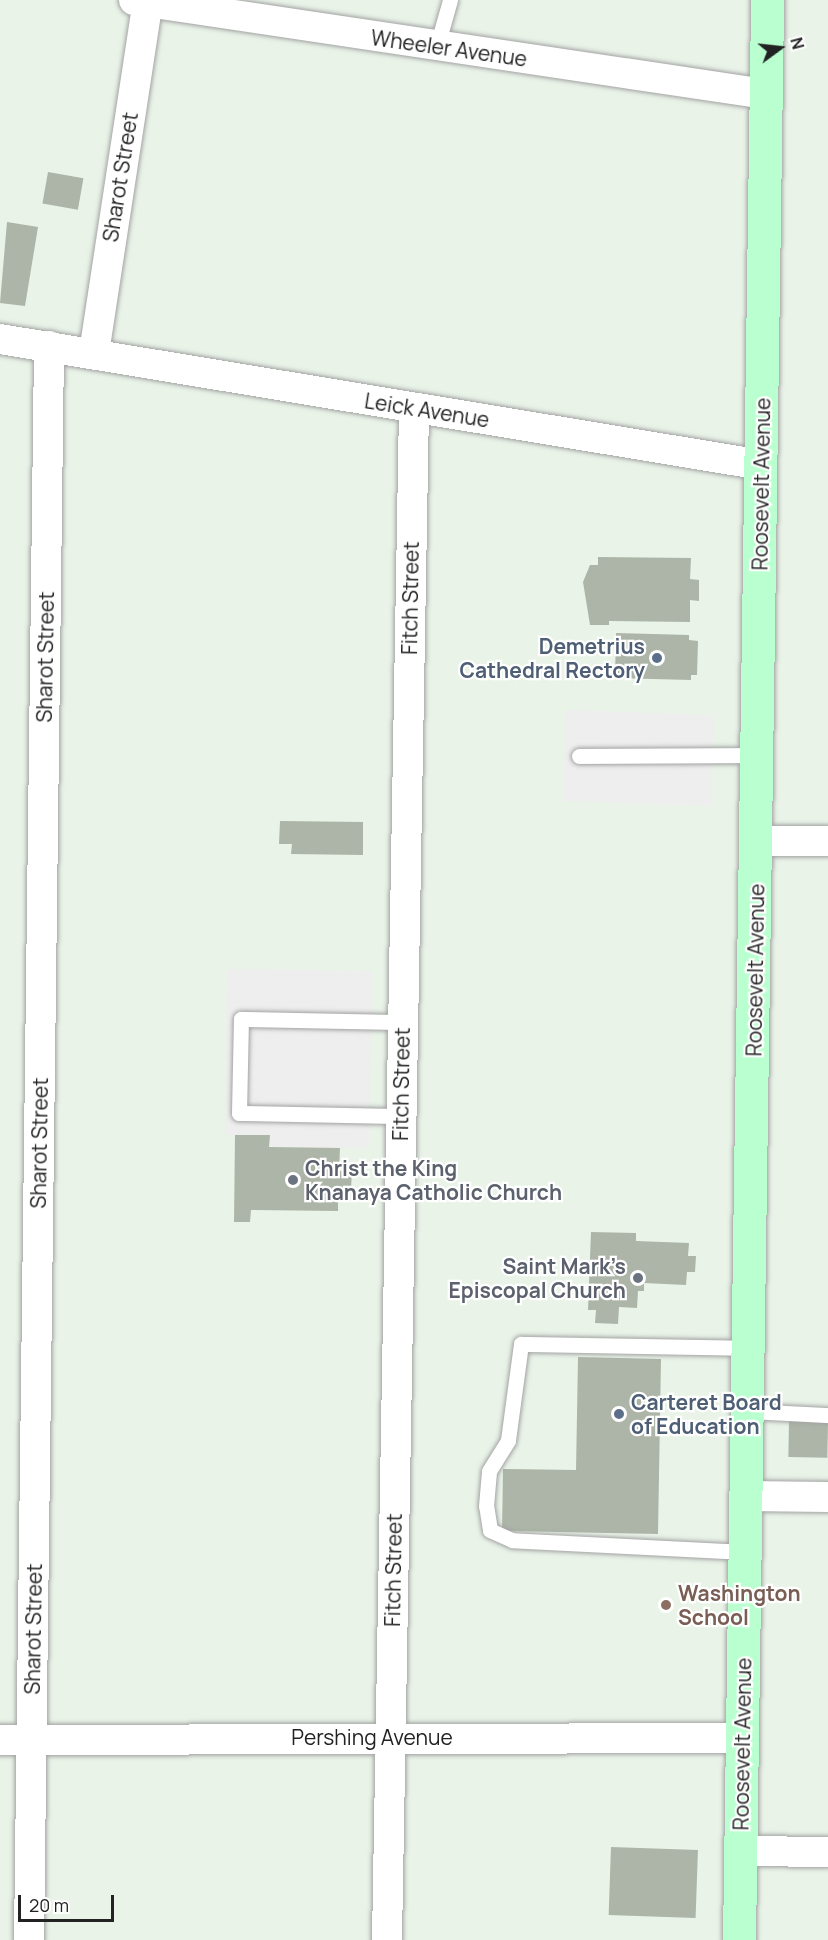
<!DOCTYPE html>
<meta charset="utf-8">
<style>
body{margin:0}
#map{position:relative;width:828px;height:1940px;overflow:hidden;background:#e9f3e8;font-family:Manrope,sans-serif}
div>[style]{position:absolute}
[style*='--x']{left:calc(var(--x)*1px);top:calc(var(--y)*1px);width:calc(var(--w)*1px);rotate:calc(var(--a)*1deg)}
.parking>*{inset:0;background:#eee;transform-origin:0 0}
.building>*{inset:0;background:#acb5a7;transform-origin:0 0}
.roads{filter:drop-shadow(0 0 2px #a3a3a3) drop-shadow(0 0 2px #a3a3a3)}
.lane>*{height:15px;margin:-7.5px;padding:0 7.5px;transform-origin:7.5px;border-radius:7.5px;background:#fff}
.street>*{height:30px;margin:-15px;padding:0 15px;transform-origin:15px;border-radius:15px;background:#fff}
.secondary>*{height:33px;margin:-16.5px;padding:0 16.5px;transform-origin:16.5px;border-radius:16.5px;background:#baffcf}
.dots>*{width:16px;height:16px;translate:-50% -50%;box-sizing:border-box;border:3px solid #fff;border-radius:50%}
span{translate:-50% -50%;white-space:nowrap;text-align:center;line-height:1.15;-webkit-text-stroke:4.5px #fff;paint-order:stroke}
.street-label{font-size:21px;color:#222}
.service-label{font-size:21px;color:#4e5e75;font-weight:700}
.right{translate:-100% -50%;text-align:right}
.left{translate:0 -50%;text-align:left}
.worship-label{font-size:21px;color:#5b616d;font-weight:700}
.education-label{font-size:21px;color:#785e54;font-weight:700}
.north{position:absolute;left:750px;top:18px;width:60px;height:60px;-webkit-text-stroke:4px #fff;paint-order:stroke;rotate:75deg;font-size:16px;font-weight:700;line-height:24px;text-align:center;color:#222}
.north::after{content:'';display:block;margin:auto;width:21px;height:27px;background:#222;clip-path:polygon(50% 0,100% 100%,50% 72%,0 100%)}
.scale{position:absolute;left:18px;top:1895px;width:96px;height:27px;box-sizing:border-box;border:3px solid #222;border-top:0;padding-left:8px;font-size:18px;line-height:21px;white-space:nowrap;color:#222;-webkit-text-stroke:4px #fff;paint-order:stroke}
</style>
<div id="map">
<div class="parking">
<i style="left:566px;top:710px;width:148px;height:91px;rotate:2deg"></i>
<i style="clip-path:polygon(227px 969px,372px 971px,369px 1148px,269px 1147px,269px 1135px,225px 1135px)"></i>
</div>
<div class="building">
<i style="left:48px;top:172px;width:36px;height:32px;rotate:10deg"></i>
<i style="clip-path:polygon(7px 222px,38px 227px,25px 306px,0 303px)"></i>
<i style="clip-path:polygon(598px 557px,691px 558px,690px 579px,699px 580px,699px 601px,690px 600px,690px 622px,609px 621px,609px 625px,590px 625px,583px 582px,590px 565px,598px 565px)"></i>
<i style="clip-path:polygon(616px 633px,689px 635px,689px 640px,698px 641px,697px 675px,691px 675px,691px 680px,615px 678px)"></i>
<i style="clip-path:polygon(280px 821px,363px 822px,363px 855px,291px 854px,292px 844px,279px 844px)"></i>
<i style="clip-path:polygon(235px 1135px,270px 1135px,269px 1147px,340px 1148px,339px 1171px,352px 1171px,351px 1189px,338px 1189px,338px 1211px,251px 1210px,250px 1222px,234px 1222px)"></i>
<i style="clip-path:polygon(591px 1232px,636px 1233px,636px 1241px,689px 1243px,688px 1256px,696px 1256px,695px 1272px,687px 1272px,686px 1285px,644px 1283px,644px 1291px,638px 1291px,637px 1308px,619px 1307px,618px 1324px,595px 1323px,596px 1310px,588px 1310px)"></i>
<i style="clip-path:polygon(578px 1357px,661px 1359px,658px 1534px,502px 1531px,503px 1469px,576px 1470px)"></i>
<i style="left:789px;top:1421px;width:39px;height:36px;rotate:1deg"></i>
<i style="left:611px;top:1847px;width:87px;height:68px;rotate:2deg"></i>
</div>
<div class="roads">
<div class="lane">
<i style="--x:437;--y:46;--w:48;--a:-74.2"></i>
<i style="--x:579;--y:756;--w:179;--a:-0.3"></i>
<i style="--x:401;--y:1116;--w:162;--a:-178.9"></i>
<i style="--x:239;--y:1113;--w:94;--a:-88.8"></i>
<i style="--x:241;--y:1019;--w:161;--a:1.1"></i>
<i style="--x:748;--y:1411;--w:80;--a:2.9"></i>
<i style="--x:745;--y:1552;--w:233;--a:-177.1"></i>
<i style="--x:512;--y:1540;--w:24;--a:-156"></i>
<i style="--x:490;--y:1530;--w:24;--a:-99"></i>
<i style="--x:486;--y:1506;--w:35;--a:-85"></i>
<i style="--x:489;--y:1471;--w:36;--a:-58"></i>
<i style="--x:508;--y:1440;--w:97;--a:-82.3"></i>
<i style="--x:521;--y:1344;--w:228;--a:1"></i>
</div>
<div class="street">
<i style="--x:134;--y:0;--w:638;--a:8.47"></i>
<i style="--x:0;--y:339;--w:772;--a:9.39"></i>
<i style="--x:94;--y:353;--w:357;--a:-81.3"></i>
<i style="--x:757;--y:841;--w:71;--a:0"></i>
<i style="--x:746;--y:1496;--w:82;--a:0.7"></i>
<i style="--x:0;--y:1740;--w:743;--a:-0.15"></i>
<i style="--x:739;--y:1851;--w:89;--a:0.6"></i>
<i style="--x:29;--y:1940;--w:1594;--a:-89.28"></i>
<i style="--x:387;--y:1940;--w:1532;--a:-88.99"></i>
</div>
<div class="secondary">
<i style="--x:739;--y:1940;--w:1940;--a:-89.17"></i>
</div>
</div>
<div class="dots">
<i style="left:657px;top:658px;background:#5c6f8a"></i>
<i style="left:293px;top:1180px;background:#6b7280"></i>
<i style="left:638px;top:1278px;background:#6b7280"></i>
<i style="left:619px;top:1414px;background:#5c6f8a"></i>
<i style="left:666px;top:1605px;background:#8d6e63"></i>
</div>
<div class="street-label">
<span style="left:449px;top:48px;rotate:8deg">Wheeler Avenue</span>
<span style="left:120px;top:177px;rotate:-81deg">Sharot Street</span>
<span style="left:427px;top:410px;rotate:9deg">Leick Avenue</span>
<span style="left:761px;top:484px;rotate:-89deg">Roosevelt Avenue</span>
<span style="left:410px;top:598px;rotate:-89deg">Fitch Street</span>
<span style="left:45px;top:657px;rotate:-89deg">Sharot Street</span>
<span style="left:755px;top:970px;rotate:-89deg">Roosevelt Avenue</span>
<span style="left:401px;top:1084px;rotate:-89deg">Fitch Street</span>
<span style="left:39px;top:1143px;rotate:-89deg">Sharot Street</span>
<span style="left:393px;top:1570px;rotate:-89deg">Fitch Street</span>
<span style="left:33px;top:1629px;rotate:-89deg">Sharot Street</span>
<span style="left:372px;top:1737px">Pershing Avenue</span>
<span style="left:742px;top:1744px;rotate:-89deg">Roosevelt Avenue</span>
</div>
<div class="service-label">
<span class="right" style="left:645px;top:658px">Demetrius<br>Cathedral Rectory</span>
<span class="left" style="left:631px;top:1414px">Carteret Board<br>of Education</span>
</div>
<div class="worship-label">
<span class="left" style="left:305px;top:1180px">Christ the King<br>Knanaya Catholic Church</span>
<span class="right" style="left:626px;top:1278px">Saint Mark’s<br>Episcopal Church</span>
</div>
<div class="education-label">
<span class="left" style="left:678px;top:1605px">Washington<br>School</span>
</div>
<div class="north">N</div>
<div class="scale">20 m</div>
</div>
